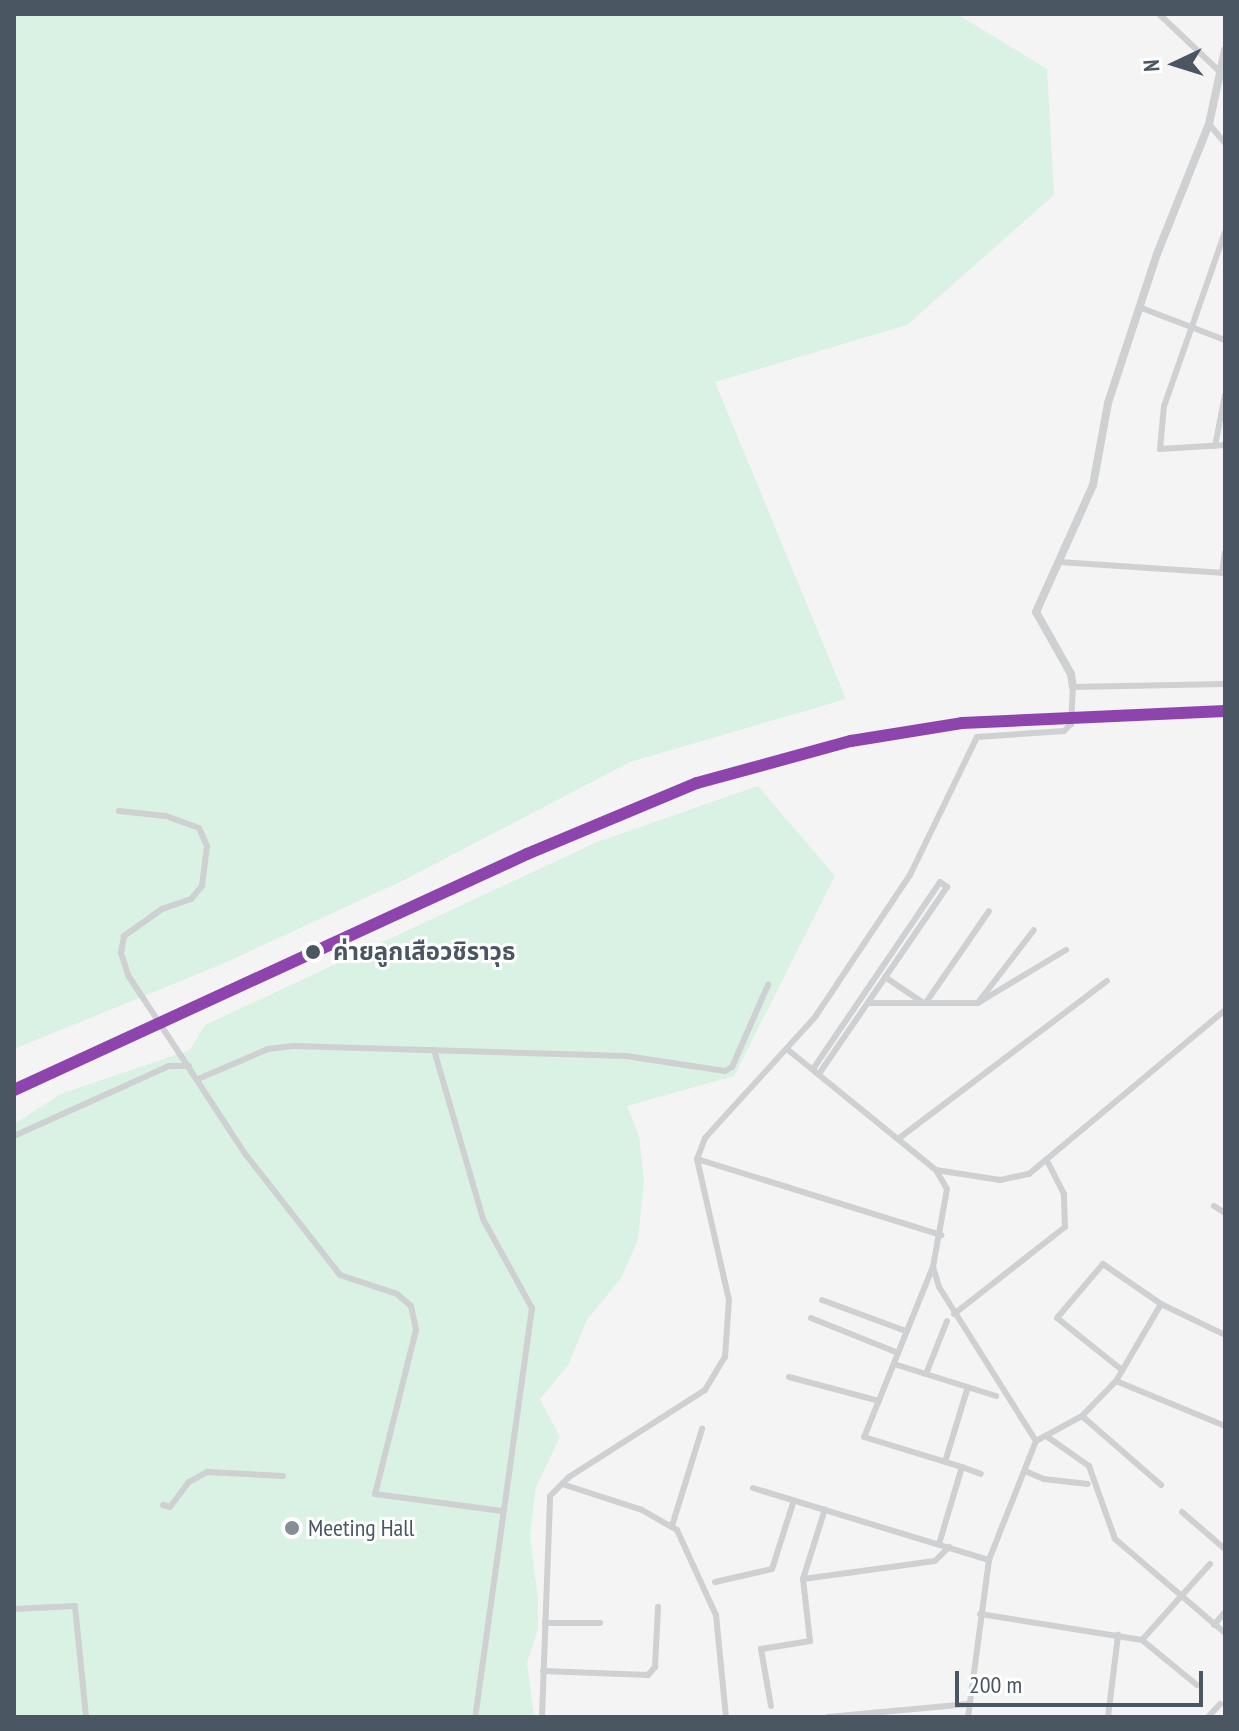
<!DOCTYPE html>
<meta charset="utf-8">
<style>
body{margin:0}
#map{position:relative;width:1239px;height:1731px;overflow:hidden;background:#f4f4f4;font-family:"PT Sans Narrow","Noto Sans Thai",sans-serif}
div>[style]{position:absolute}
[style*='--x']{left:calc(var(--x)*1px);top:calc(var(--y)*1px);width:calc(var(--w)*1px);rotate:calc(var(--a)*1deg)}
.green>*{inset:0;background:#d9f2e3}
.minor>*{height:6px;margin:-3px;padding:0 3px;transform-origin:3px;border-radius:3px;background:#ced0d2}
.tertiary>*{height:8px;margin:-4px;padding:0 4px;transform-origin:4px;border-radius:4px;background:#ced0d2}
.rail-1>*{height:12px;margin:-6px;padding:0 6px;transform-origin:6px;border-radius:6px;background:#8e44ad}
.dots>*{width:22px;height:22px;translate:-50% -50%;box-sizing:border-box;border:4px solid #fff;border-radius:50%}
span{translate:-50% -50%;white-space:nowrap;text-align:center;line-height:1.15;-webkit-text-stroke:6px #fff;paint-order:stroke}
.stop-label{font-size:24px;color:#4a5661;font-weight:700}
.left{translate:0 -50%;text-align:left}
.poi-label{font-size:24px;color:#4a5661}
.frame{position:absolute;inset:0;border:16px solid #4a5661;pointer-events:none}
.north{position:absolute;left:1135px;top:24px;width:80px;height:80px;-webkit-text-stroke:6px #fff;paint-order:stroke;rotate:266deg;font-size:22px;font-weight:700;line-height:32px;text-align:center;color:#4a5661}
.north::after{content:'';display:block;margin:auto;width:28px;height:36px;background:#4a5661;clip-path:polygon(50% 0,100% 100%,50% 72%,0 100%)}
.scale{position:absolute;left:955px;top:1671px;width:248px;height:36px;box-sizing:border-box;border:4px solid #4a5661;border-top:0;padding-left:10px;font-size:24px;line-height:28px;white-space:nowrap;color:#4a5661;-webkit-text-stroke:6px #fff;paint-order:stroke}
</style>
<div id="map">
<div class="green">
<i style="clip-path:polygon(14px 14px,957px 14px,1047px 69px,1054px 195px,907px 325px,715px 382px,846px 699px,630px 762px,402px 881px,220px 965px,14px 1049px)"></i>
<i style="clip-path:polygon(758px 786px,835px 876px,734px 1076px,627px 1106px,639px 1136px,644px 1181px,638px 1240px,621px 1278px,587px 1320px,568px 1365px,540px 1399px,560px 1437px,536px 1487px,530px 1536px,538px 1600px,538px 1629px,527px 1663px,534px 1717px,14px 1717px,14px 1124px,61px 1094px,190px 1050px,205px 1025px,597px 842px)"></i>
</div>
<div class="minor">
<i style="--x:1159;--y:14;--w:83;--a:43.5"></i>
<i style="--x:1209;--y:124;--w:25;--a:50"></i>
<i style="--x:1225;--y:232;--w:184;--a:109.3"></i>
<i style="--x:1164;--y:406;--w:43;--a:95.3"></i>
<i style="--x:1160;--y:449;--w:65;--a:-3.5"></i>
<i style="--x:1139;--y:307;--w:92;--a:21"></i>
<i style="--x:1215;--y:446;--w:52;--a:-78.9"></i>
<i style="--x:1059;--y:562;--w:166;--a:3.8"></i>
<i style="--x:1222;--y:573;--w:21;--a:-82"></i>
<i style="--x:119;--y:811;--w:47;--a:6.1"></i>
<i style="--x:166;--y:816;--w:35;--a:20"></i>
<i style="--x:199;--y:828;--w:20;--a:66"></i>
<i style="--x:207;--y:846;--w:40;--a:97.1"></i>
<i style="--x:202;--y:886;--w:17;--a:130"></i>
<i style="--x:191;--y:899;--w:31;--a:161"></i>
<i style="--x:162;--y:909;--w:47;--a:144.6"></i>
<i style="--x:124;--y:936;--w:17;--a:100"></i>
<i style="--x:121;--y:953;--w:23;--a:72"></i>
<i style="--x:128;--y:975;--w:215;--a:56.8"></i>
<i style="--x:246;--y:1155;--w:152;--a:51.9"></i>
<i style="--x:340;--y:1275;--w:60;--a:18.4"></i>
<i style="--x:397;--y:1294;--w:18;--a:41"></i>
<i style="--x:411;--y:1306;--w:25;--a:78"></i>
<i style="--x:416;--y:1330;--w:169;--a:104"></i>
<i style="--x:375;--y:1494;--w:128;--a:7.6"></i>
<i style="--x:885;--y:977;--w:45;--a:34"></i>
<i style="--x:980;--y:1000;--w:88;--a:-52.4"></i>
<i style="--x:927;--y:1001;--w:109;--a:-55.4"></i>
<i style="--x:869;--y:1003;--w:109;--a:0"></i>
<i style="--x:978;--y:1003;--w:103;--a:-31.1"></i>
<i style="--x:787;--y:1049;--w:192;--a:39.1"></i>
<i style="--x:936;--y:1170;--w:22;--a:60"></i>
<i style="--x:947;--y:1189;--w:79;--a:100.2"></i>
<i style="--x:933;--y:1267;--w:21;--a:73"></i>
<i style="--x:939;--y:1287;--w:182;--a:57.8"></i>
<i style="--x:1036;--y:1441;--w:128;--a:111.6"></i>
<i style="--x:989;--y:1560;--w:158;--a:97.6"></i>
<i style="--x:434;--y:1050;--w:176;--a:73.8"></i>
<i style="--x:483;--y:1219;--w:102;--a:61.2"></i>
<i style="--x:532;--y:1308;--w:413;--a:97.9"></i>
<i style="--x:813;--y:1069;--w:226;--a:-55.8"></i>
<i style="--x:940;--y:882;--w:9;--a:36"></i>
<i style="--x:947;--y:887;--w:227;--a:124.4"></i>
<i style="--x:198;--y:1079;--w:76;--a:-23.2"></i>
<i style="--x:268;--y:1049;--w:25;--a:-7"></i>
<i style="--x:293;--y:1046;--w:333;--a:1.7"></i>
<i style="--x:626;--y:1056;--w:100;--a:8.6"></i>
<i style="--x:725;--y:1071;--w:8;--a:-30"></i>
<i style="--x:732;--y:1067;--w:90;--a:-66.3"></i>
<i style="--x:14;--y:1136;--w:170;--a:-24.3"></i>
<i style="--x:169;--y:1066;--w:20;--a:0"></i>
<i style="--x:898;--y:1139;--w:262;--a:-37.1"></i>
<i style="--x:697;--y:1159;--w:256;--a:17.3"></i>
<i style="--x:936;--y:1170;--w:65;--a:8.9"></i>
<i style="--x:1000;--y:1180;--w:30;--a:-12"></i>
<i style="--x:1029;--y:1174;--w:256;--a:-39.9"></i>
<i style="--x:1214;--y:1206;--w:13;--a:32"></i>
<i style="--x:932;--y:1269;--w:181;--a:112"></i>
<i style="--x:864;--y:1437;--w:102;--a:17"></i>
<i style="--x:822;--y:1300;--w:90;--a:20.3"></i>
<i style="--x:954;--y:1314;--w:141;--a:-38.1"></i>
<i style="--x:1065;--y:1227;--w:33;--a:-92"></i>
<i style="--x:1064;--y:1194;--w:39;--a:-117"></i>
<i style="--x:811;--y:1318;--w:94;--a:21.9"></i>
<i style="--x:894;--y:1364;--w:107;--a:17.4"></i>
<i style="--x:1122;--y:1370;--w:83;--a:-141.3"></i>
<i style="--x:1057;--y:1318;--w:71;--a:-49.6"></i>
<i style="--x:1103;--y:1264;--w:70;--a:34.6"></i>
<i style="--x:1161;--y:1304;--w:71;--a:25.8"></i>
<i style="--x:926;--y:1374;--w:57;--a:-68.4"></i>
<i style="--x:789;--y:1377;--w:93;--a:14.9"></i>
<i style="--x:1116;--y:1381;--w:118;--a:22.4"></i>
<i style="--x:1082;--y:1416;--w:105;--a:41.1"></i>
<i style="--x:1049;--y:1438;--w:49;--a:35"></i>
<i style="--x:1089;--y:1466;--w:77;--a:70.4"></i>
<i style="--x:1115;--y:1539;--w:145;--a:40.5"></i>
<i style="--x:1036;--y:1441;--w:52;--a:-28.5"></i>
<i style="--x:1082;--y:1416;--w:49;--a:-45.8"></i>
<i style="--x:1116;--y:1381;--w:89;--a:-59.7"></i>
<i style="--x:945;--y:1462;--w:78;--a:-73"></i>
<i style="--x:1025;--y:1471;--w:21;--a:23"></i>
<i style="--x:1044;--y:1479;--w:44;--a:6.5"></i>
<i style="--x:562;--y:1484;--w:84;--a:18"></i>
<i style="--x:642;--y:1510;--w:40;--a:29.7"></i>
<i style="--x:677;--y:1530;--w:94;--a:65.4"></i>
<i style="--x:716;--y:1615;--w:102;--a:84.4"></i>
<i style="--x:753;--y:1488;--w:247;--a:17"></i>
<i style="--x:163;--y:1505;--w:7;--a:16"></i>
<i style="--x:170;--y:1507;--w:31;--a:-53"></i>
<i style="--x:189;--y:1482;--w:21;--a:-29"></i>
<i style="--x:207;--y:1472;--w:76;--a:3"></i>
<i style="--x:1182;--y:1512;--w:57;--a:40.7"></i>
<i style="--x:672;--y:1526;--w:102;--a:-72.8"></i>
<i style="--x:939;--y:1544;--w:80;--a:-73.4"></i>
<i style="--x:962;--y:1467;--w:20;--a:20"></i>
<i style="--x:803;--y:1579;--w:133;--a:-7.8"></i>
<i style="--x:935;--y:1561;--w:20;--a:-45"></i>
<i style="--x:715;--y:1582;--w:58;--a:-12.8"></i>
<i style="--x:772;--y:1569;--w:72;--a:-72.3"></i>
<i style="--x:14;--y:1609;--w:61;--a:-2.8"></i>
<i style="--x:75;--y:1606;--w:112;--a:84.3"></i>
<i style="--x:980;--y:1614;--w:164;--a:9.1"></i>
<i style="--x:1142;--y:1640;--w:102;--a:-48.2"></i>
<i style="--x:545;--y:1623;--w:55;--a:0"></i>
<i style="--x:1214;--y:1625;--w:17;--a:-50"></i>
<i style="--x:1142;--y:1640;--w:71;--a:39.3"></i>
<i style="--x:543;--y:1671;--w:105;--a:2.2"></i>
<i style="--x:648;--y:1675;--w:11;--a:-49"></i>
<i style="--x:655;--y:1667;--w:60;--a:-87.1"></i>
<i style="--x:771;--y:1706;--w:58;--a:-100"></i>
<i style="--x:761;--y:1649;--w:50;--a:-9.3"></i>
<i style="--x:810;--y:1641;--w:62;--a:-96.4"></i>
<i style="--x:803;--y:1579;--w:73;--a:-72.6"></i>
<i style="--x:542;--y:1717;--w:221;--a:-87.9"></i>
<i style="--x:550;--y:1496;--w:27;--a:-45"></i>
<i style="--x:569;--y:1477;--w:161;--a:-32.6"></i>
<i style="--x:705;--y:1390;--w:39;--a:-59"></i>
<i style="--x:725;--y:1357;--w:57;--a:-86"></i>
<i style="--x:729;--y:1300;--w:145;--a:-102.8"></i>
<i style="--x:697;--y:1159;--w:22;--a:-69"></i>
<i style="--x:705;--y:1138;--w:164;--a:-47.7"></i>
<i style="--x:815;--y:1017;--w:40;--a:-56"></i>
<i style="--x:837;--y:984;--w:131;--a:-56.2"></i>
<i style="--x:910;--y:875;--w:153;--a:-64.1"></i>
<i style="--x:977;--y:737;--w:87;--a:-3.9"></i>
<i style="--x:1064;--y:731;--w:10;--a:-45"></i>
<i style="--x:1071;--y:724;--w:37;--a:-87"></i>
<i style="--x:1073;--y:687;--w:152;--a:-1.1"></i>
<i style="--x:828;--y:1717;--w:141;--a:-5.3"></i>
<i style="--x:1108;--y:1717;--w:83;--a:-83"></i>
<i style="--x:1208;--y:1717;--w:18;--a:-47"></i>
</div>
<div class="tertiary">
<i style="--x:1073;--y:687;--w:13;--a:-99"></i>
<i style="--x:1071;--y:674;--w:71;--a:-119.4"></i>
<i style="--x:1036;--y:612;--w:139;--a:-65.8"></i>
<i style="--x:1093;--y:485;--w:83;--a:-79.6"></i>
<i style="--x:1108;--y:403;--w:157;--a:-71.8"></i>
<i style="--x:1157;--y:254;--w:140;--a:-68.2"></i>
<i style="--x:1209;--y:124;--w:76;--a:-77.8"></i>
</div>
<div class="rail-1">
<i style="--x:14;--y:1090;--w:565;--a:-24.7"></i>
<i style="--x:527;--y:854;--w:184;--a:-22.7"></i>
<i style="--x:697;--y:783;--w:160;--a:-15.3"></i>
<i style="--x:851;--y:741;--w:112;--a:-9.2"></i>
<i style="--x:962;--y:723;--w:263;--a:-2.6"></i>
</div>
<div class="dots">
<i style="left:313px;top:952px;background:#4a5661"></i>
<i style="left:292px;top:1528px;background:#868d94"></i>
</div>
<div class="stop-label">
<span class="left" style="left:333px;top:952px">ค่ายลูกเสือวชิราวุธ</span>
</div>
<div class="poi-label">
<span class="left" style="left:308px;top:1528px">Meeting Hall</span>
</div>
<div class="frame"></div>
<div class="north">N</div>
<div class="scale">200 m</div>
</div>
